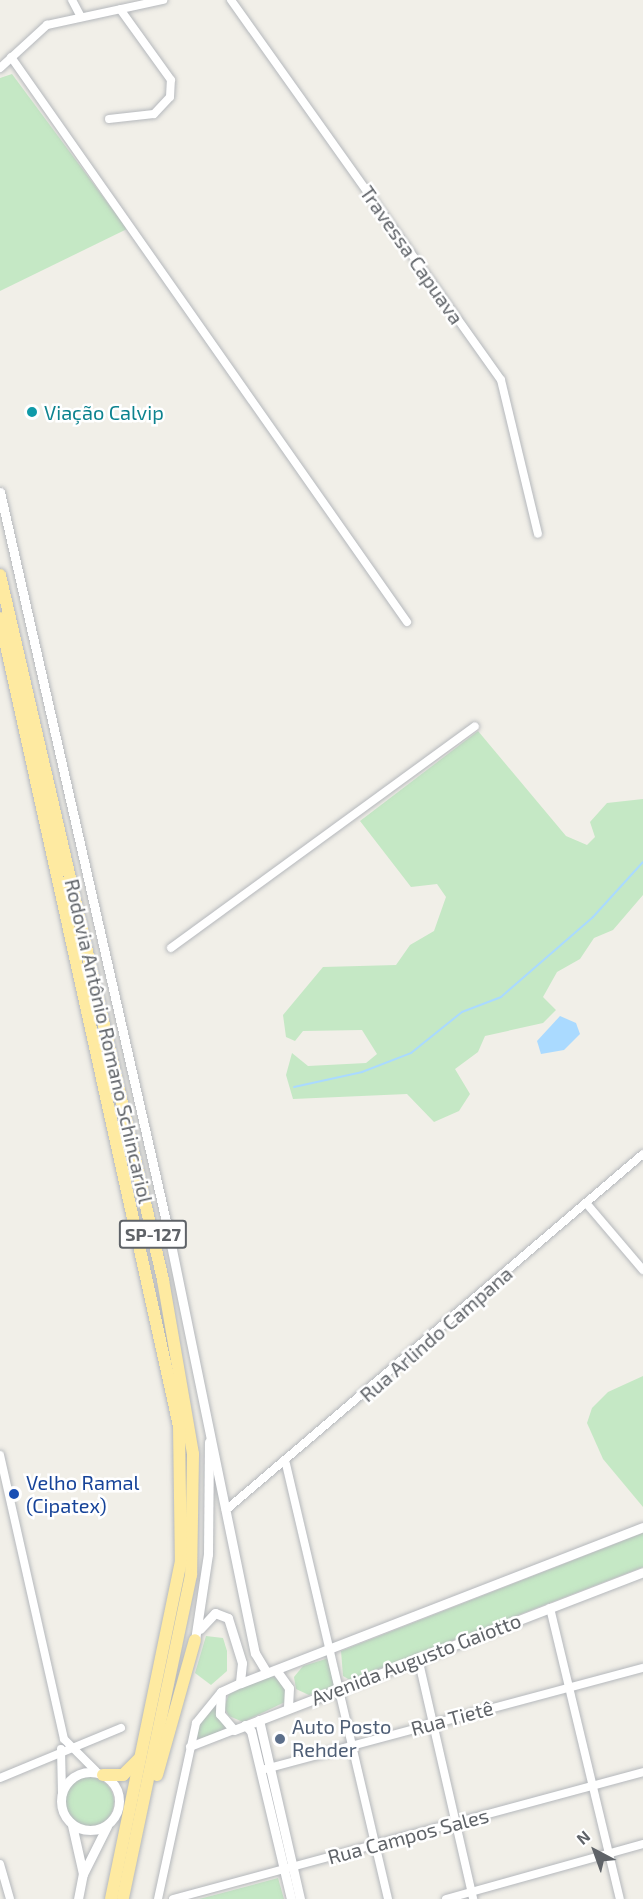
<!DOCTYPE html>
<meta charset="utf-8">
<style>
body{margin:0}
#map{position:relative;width:643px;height:1899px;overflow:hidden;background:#f1efe8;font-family:"Exo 2",sans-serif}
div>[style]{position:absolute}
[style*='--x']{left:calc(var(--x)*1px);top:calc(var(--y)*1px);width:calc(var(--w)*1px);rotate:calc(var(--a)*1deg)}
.green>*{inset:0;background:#c5e8c5}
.round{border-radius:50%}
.water>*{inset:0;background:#aadaff}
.stream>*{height:2px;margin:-1px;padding:0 1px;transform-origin:1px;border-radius:1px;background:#aadaff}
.roads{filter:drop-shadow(0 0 2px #b5b8bc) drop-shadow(0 0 2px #b5b8bc)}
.minor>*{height:8px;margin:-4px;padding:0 4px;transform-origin:4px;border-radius:4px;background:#fff}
.tertiary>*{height:9px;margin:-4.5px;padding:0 4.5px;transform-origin:4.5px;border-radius:4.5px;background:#fff}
.tertiary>.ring{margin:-4.5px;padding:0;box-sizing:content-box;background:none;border:9px solid #fff;border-radius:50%}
.trunk>*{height:12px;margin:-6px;padding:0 6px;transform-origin:6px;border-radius:6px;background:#feeaa1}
.dots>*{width:16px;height:16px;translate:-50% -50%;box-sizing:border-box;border:3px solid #fff;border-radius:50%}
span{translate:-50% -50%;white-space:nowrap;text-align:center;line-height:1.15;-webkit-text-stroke:5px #fff;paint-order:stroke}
.shield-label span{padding:2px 4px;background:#fff;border:2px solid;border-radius:4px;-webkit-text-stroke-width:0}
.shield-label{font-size:18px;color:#5f6368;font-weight:700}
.street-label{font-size:20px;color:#5f6368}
.culture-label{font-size:20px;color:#0d838f}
.left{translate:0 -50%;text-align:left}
.transit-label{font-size:20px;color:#164399}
.service-label{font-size:20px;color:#4e5e75}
.north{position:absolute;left:565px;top:1821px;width:60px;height:60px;-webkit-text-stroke:4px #fff;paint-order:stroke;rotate:319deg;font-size:16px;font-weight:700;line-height:24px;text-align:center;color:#5f6368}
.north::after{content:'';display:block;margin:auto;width:21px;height:27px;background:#5f6368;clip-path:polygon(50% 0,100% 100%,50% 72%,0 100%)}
</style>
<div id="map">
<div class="green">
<i style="clip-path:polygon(12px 74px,127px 229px,0 291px,0 78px)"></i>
<i style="clip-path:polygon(478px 731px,566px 836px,587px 845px,595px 837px,590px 822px,607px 803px,643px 799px,643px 895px,613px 930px,594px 938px,580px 959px,557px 972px,543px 997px,556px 1010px,543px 1023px,485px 1036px,478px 1052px,455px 1069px,470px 1094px,459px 1111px,434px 1122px,407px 1094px,293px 1099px,286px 1075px,292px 1053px,308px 1066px,366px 1063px,377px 1054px,362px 1030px,303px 1031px,295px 1041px,286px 1037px,283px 1015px,323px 967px,396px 965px,410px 945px,434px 931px,446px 897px,437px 884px,411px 887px,360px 821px)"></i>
<i style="clip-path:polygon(643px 1376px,643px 1507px,603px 1459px,587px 1423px,592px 1408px,608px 1392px)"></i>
<i style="clip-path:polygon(643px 1533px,643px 1567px,350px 1680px,343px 1676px,341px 1651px)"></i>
<i style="clip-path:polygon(206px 1636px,223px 1638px,227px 1651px,227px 1671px,211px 1685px,195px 1673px)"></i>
<i style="clip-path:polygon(329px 1658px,334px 1687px,309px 1695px,296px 1689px,294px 1677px,303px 1666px)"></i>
<i style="clip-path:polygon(271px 1675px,285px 1684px,285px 1702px,243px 1722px,229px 1716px,224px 1707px,229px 1694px)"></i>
<i style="clip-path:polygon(216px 1702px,227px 1729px,196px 1740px,200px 1720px)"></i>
<i class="round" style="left:64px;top:1777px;width:50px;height:50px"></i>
<i style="clip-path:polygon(278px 1878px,284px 1899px,199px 1899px,226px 1892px)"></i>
</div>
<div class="water">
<i style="clip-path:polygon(560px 1016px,576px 1023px,580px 1034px,564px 1050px,541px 1054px,537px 1041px)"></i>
</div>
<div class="stream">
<i style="--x:294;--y:1087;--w:70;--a:-12.4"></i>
<i style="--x:362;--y:1072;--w:53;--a:-21.2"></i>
<i style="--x:411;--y:1053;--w:65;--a:-38.8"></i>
<i style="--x:462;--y:1012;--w:42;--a:-21"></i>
<i style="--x:501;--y:997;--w:122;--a:-41"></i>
<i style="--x:593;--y:917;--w:74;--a:-47.7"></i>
</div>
<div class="roads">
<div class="minor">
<i style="--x:72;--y:0;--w:19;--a:62"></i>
<i style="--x:231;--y:0;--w:466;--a:54.6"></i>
<i style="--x:501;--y:380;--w:158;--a:76.5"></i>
<i style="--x:11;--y:57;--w:690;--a:54.97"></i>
<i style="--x:0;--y:68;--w:64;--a:-42.5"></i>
<i style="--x:47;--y:25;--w:119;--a:-12.2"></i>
<i style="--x:109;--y:119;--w:45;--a:-6.3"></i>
<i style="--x:154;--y:114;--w:23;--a:-47"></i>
<i style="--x:170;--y:97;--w:17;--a:-87"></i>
<i style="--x:171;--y:80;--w:87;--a:-125.7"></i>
<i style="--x:171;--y:948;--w:376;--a:-36.1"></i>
<i style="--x:586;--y:1203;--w:88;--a:49.6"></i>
<i style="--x:0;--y:1455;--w:291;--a:77.3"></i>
<i style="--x:64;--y:1739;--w:45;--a:45"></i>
<i style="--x:286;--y:1464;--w:447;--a:76.8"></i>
<i style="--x:226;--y:1510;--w:548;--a:-40.49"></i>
<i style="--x:550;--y:1608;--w:299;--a:76.5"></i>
<i style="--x:418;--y:1658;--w:247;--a:77.1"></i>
<i style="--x:190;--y:1747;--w:47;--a:-21.1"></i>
<i style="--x:61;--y:1749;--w:45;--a:88.7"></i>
<i style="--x:265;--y:1769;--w:391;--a:-15"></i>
<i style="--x:0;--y:1778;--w:131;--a:-22.5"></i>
<i style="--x:0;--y:1864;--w:36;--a:74"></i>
<i style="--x:158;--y:1899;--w:180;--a:-77.8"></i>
<i style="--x:196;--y:1723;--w:40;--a:-51"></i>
<i style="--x:173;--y:1899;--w:487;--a:-15.1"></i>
<i style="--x:446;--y:1899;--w:205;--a:-15.6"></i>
</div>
<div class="tertiary">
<i style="--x:0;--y:492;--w:757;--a:77.18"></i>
<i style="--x:168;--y:1230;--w:432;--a:78.4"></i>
<i style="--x:255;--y:1653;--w:23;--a:59"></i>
<i style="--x:643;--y:1527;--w:432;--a:158.8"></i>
<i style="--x:240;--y:1683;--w:21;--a:155"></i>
<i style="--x:221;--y:1692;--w:22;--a:93"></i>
<i style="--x:220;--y:1714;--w:21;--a:49"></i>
<i style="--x:234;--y:1730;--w:438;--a:-21.1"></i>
<i style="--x:200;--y:1629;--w:22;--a:-47"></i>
<i style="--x:215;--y:1613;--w:14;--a:21"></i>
<i style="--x:228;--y:1618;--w:47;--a:72.7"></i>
<i style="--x:242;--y:1663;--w:20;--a:96"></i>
<i style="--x:195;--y:1640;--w:87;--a:-81.4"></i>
<i style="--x:208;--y:1554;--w:112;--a:-89.5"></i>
<i style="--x:276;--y:1670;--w:22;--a:54"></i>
<i style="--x:289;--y:1688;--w:20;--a:93"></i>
<i style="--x:259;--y:1720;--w:184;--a:77.1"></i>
<i style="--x:245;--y:1725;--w:8;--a:45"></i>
<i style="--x:251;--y:1731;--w:173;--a:76.6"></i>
<i class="ring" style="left:61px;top:1772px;width:49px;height:49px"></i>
<i style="--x:72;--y:1825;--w:50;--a:77.3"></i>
<i style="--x:78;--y:1899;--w:25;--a:-79"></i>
<i style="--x:83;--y:1874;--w:54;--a:-63.4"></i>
</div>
<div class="trunk">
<i style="--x:0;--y:575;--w:724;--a:76.98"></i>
<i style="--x:163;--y:1280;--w:177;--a:80.2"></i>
<i style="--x:193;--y:1454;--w:121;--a:90.9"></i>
<i style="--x:191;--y:1575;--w:331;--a:101.9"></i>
<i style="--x:0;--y:618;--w:828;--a:77.51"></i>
<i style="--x:179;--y:1426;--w:135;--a:89.2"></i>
<i style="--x:181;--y:1561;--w:345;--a:101.7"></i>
<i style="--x:103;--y:1775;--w:20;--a:0"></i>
<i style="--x:123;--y:1775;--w:24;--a:-45"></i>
<i style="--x:157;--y:1775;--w:140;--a:-74.3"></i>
</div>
</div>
<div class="dots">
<i style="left:32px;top:412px;background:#0f9aa8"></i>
<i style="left:14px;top:1494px;background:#1a4fb4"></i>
<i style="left:280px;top:1739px;background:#5c6f8a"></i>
</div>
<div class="shield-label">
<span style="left:153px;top:1234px">SP-127</span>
</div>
<div class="street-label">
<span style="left:412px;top:255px;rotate:55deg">Travessa Capuava</span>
<span style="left:109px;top:1041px;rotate:77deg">Rodovia Antônio Romano Schincariol</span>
<span style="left:436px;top:1334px;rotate:-41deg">Rua Arlindo Campana</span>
<span style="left:416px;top:1659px;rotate:-21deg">Avenida Augusto Gaiotto</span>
<span style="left:452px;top:1718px;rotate:-15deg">Rua Tietê</span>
<span style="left:408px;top:1836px;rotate:-15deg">Rua Campos Sales</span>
</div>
<div class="culture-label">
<span class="left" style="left:44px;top:412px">Viação Calvip</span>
</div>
<div class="transit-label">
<span class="left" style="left:26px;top:1494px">Velho Ramal<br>(Cipatex)</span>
</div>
<div class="service-label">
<span class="left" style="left:292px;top:1738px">Auto Posto<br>Rehder</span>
</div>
<div class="north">N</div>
</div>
